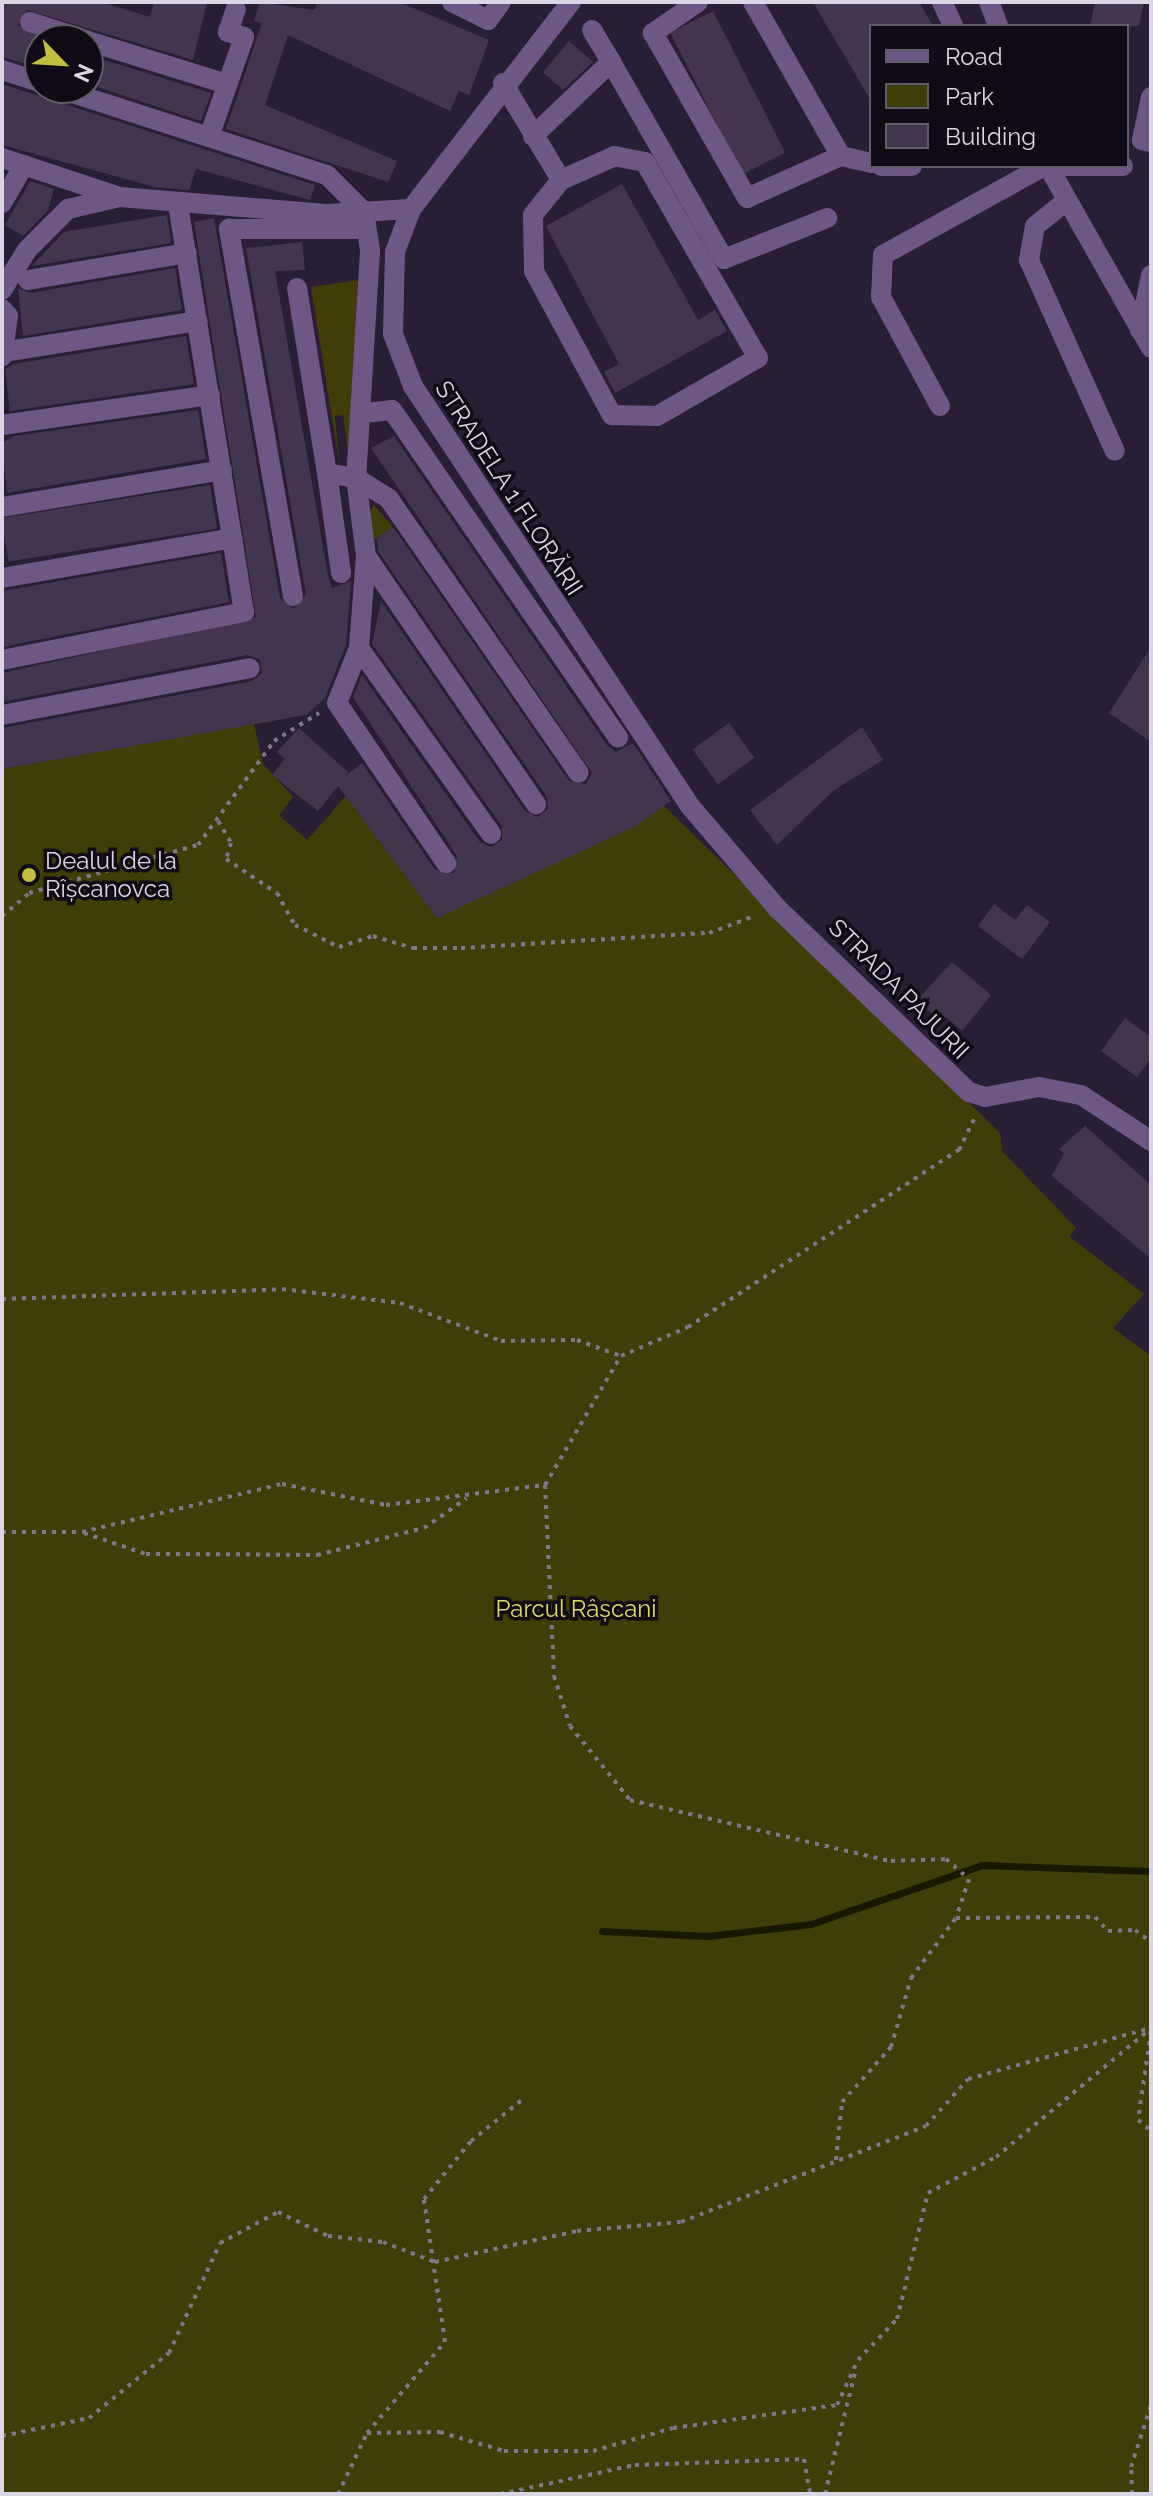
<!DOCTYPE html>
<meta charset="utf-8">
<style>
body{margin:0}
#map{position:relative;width:1153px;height:2496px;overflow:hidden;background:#291f35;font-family:Raleway,sans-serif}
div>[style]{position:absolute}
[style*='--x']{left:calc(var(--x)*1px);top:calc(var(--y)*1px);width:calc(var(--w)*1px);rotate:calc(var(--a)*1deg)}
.green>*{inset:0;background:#3f3e08}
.stream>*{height:7px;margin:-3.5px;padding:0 3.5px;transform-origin:3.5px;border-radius:3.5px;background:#181700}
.building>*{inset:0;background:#41364e;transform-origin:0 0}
.path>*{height:4px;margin-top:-2px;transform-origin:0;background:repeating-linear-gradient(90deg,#7f7789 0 4px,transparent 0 10px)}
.minor>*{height:20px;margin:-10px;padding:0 10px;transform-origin:10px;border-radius:10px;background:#6d5785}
.dots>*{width:22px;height:22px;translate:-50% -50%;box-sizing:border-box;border:4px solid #100b15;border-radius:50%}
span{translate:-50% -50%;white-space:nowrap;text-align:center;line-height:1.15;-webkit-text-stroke:7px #100b15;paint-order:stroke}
.street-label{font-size:24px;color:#dbd5e4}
.poi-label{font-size:24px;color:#dbd5e4}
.left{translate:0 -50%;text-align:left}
.park-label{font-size:24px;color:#dddb67}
.frame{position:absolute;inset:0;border:4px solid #dbd5e4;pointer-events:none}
.legend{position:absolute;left:869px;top:24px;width:260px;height:144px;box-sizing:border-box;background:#100b15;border:2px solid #615c68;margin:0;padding:10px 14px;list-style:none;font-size:24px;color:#dbd5e4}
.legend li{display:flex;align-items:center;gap:16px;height:40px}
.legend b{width:40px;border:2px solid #615c68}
.north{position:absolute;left:24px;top:24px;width:80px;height:80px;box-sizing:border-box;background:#100b15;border:2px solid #615c68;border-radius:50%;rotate:115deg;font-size:22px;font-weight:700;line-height:32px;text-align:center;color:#dbd5e4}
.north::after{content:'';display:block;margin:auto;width:28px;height:36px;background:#c1be40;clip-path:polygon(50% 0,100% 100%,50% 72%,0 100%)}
</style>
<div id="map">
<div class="green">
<i style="clip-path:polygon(358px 280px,348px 451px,343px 415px,335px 416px,340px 468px,311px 287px)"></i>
<i style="clip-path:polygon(374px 505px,393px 527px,374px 540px,369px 512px)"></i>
<i style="clip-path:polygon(254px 724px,263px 764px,293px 797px,279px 815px,307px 840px,346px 796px,437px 918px,664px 806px,1000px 1133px,1002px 1151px,1076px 1228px,1069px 1236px,1144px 1294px,1113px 1328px,1151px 1356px,1151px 2494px,2px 2494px,2px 769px)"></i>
</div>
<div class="stream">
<i style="--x:602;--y:1931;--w:106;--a:2.7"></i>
<i style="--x:708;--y:1936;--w:104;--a:-6.6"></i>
<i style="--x:811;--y:1924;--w:181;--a:-19"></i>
<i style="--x:982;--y:1865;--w:169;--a:2"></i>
</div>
<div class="building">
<i style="clip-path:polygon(2px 2px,102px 2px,150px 17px,154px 2px,207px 2px,193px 60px,27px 10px,18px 25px,44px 40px,40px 68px,2px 57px)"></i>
<i style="clip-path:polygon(260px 2px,314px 10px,318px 2px,399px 2px,489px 40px,469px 95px,459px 91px,450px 111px,288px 35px,265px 105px,397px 161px,388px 182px,226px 129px,262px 23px,254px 21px)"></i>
<i style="clip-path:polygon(813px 2px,919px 2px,933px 26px,871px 26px,871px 101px)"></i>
<i style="clip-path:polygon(1095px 2px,1144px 2px,1139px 26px,1090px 26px)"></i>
<i style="left:713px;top:11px;width:159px;height:48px;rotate:63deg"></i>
<i style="clip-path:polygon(569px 41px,593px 62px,563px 90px,543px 72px)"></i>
<i style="clip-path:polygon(88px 55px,211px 93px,201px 121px,88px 84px)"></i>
<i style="clip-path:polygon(2px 84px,315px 185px,310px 200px,196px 169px,189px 190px,155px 187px,2px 145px)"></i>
<i style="clip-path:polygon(30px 181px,54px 189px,48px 210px,23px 236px,5px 225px)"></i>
<i style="clip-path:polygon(622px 184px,698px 320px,715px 310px,727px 331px,615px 393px,604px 372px,619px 364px,546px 226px)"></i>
<i style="clip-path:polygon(167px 215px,171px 243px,32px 266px,64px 232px)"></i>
<i style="clip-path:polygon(214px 218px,280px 598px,294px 609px,306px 594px,246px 248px,302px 242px,305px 270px,275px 271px,328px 575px,332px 588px,351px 581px,346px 645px,325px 698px,306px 715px,2px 769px,2px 728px,252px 681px,262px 673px,260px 660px,248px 655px,2px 702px,2px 673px,256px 617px,194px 222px)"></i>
<i style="clip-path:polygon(175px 268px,182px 310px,23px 336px,18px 288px,30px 293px)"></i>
<i style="clip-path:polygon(186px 336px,194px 384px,10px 411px,5px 369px,13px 364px)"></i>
<i style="clip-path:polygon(198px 410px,206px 459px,7px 493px,2px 443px,14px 436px)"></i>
<i style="clip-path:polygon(394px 436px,607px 745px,616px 752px,633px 743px,671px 801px,636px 826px,437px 918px,338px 786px,318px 811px,272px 775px,285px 759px,277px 752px,299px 728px,348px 772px,344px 777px,362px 763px,435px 870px,454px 873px,457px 856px,353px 697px,362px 675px,480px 842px,491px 847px,502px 840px,502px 826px,372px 644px,381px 601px,525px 811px,538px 817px,548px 809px,547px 797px,378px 551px,377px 538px,393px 527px,569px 781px,586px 784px,592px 773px,371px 448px)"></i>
<i style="left:210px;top:485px;width:44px;height:211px;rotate:81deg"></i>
<i style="clip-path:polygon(221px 553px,229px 602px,2px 647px,2px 591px)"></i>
<i style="clip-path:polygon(1151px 647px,1151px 742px,1109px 713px)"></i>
<i style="left:729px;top:723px;width:43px;height:45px;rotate:54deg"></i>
<i style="clip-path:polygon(862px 727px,883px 760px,834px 790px,777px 845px,750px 810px)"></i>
<i style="clip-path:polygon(994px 904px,1015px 920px,1027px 905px,1050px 922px,1022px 959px,978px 926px)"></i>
<i style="clip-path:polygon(952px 962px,991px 995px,962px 1031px,946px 1017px,941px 1024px,918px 999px)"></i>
<i style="clip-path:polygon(1125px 1018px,1151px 1037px,1151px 1058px,1137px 1077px,1101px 1051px)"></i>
<i style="clip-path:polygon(1085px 1126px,1151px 1185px,1151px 1259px,1052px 1176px,1064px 1153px,1059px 1149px)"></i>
</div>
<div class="path">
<i style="--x:218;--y:821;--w:26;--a:59"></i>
<i style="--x:231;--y:843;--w:17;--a:107"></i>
<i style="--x:226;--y:859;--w:61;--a:33.7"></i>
<i style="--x:277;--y:893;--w:37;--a:61"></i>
<i style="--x:295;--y:925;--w:49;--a:26.6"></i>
<i style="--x:339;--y:947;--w:36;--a:-18"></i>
<i style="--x:373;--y:936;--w:42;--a:16.7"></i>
<i style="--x:413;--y:948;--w:48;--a:0"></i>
<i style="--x:461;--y:948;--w:248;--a:-3.5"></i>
<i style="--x:709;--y:933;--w:48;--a:-20.7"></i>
<i style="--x:2;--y:916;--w:35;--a:-40"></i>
<i style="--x:29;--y:893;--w:176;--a:-15.9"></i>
<i style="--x:198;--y:845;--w:129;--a:-53.8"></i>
<i style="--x:274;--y:741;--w:53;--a:-31.9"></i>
<i style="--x:2;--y:1299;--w:280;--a:-2"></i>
<i style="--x:282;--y:1289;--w:119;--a:6.8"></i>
<i style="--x:400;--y:1303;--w:108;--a:20.6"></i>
<i style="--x:501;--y:1341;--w:76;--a:-0.8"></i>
<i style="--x:577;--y:1340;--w:47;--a:20"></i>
<i style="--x:621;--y:1356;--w:73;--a:-23.4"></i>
<i style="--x:688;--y:1327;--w:324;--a:-33.2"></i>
<i style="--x:959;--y:1150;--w:37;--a:-64"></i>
<i style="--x:545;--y:1485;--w:191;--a:87.3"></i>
<i style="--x:554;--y:1676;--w:52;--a:72.3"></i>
<i style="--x:570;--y:1726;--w:95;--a:51"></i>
<i style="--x:630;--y:1800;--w:268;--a:13.2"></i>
<i style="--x:891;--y:1861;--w:55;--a:-2.1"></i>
<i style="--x:946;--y:1859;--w:30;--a:41"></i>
<i style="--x:969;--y:1879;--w:41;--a:108.4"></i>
<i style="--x:2;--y:1532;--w:80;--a:0"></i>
<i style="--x:82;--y:1532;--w:206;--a:-13.5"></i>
<i style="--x:282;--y:1484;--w:106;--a:11.4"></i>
<i style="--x:386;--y:1505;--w:160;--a:-7.2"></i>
<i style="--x:545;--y:1485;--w:148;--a:-59.6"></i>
<i style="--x:84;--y:1533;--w:65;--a:18.7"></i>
<i style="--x:146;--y:1554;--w:171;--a:0.3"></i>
<i style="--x:317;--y:1555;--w:110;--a:-14.2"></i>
<i style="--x:424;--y:1528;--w:52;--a:-34.9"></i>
<i style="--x:1151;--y:2031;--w:90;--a:98.3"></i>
<i style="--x:1138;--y:2120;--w:17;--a:40"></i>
<i style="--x:836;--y:2160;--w:58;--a:-84.1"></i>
<i style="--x:842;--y:2102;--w:74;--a:-48.3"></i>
<i style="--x:891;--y:2047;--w:72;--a:-73.8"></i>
<i style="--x:911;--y:1978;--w:75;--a:-53.1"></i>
<i style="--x:956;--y:1918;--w:139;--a:-0.4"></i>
<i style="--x:1095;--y:1917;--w:19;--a:47"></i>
<i style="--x:1108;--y:1931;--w:27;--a:-2"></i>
<i style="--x:1135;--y:1930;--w:20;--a:37"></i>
<i style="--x:367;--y:2433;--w:73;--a:-0.8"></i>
<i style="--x:440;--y:2432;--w:67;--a:16.5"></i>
<i style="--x:504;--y:2451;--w:89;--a:0"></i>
<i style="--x:593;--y:2451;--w:83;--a:-16"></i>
<i style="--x:673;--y:2428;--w:166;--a:-8"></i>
<i style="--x:837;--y:2405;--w:50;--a:-65"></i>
<i style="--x:858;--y:2360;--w:57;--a:-46.4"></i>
<i style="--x:897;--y:2319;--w:130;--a:-76.2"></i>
<i style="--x:928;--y:2193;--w:77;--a:-27.9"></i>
<i style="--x:996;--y:2157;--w:199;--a:-39.7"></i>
<i style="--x:2;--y:2436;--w:89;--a:-11.7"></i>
<i style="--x:89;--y:2418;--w:103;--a:-39.1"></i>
<i style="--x:169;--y:2353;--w:121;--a:-65.1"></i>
<i style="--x:220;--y:2243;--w:66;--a:-28.1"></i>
<i style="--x:278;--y:2212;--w:55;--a:25.6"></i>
<i style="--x:328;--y:2236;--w:55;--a:6.2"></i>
<i style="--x:383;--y:2242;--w:56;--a:21"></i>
<i style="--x:435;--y:2262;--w:145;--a:-12.3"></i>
<i style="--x:577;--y:2231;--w:104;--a:-4.9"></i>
<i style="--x:681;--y:2222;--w:263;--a:-21.4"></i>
<i style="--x:926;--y:2126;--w:63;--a:-48.2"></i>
<i style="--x:968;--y:2079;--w:190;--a:-15.6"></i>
<i style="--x:338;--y:2494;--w:68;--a:-64.6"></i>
<i style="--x:367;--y:2433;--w:120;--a:-49.4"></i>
<i style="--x:445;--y:2342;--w:145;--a:-98.4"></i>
<i style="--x:424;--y:2199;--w:75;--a:-51"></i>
<i style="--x:471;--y:2141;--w:67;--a:-38.9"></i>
<i style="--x:500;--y:2494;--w:138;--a:-12.1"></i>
<i style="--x:635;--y:2465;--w:169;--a:-2"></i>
<i style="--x:804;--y:2459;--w:36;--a:80"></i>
<i style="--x:825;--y:2494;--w:129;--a:-76.1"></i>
<i style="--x:1132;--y:2494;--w:27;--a:-92"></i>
<i style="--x:1131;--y:2467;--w:65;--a:-72.1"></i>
</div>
<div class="minor">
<i style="--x:452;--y:2;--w:40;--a:26.6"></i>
<i style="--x:488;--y:20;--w:22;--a:-54"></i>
<i style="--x:571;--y:2;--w:262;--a:127.7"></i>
<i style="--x:411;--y:209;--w:46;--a:110.4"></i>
<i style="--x:395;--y:252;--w:82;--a:91.4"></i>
<i style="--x:393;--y:334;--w:56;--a:69"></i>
<i style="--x:413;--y:386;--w:503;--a:56.59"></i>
<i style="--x:690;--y:806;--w:134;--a:49.5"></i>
<i style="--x:777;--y:908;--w:266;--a:43.8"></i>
<i style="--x:969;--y:1092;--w:17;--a:17"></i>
<i style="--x:985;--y:1097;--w:55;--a:-10.5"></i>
<i style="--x:1039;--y:1087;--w:43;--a:10.8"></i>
<i style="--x:1081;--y:1095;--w:84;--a:33.3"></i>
<i style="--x:698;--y:2;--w:55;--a:145.4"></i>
<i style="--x:653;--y:33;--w:190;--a:60.3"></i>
<i style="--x:747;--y:198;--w:103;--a:-24.1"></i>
<i style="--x:753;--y:2;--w:177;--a:60.3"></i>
<i style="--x:841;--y:156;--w:31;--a:13"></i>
<i style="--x:942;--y:2;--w:26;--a:65"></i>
<i style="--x:989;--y:2;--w:26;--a:69"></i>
<i style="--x:30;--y:22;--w:59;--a:17.8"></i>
<i style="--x:592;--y:30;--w:37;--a:59"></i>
<i style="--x:88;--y:41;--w:145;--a:17.2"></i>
<i style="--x:2;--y:70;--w:40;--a:18"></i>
<i style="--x:503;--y:83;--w:113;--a:59.1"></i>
<i style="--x:561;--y:180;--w:45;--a:128.7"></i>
<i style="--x:533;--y:215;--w:56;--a:89"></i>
<i style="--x:534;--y:271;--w:164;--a:61.6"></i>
<i style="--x:612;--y:415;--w:45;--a:1.3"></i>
<i style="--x:657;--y:416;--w:116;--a:-29.9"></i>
<i style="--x:758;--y:358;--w:226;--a:-120"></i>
<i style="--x:645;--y:162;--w:31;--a:-169"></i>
<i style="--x:615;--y:156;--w:59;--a:156"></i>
<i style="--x:57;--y:88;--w:284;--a:17.9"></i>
<i style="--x:327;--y:175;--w:52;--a:45"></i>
<i style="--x:364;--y:212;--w:39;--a:81"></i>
<i style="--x:370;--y:251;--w:227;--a:93.5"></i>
<i style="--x:356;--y:478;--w:79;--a:82.7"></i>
<i style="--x:366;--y:556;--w:92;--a:94.4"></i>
<i style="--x:359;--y:648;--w:59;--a:111.8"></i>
<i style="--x:337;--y:703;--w:194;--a:55.7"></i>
<i style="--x:1151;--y:97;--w:44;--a:101.8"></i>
<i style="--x:1142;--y:140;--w:9;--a:13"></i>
<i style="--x:533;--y:136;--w:108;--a:-43.5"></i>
<i style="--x:611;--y:62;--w:227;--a:60.2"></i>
<i style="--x:724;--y:259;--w:111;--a:-21.7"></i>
<i style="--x:209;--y:137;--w:106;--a:-70.7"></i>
<i style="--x:244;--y:37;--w:17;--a:-163"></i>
<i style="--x:228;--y:32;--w:24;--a:-71"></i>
<i style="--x:2;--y:158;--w:124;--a:18.3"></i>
<i style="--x:881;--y:166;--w:31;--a:0"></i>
<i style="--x:1048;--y:166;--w:209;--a:60.5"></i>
<i style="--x:1058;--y:166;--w:65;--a:0"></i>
<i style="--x:1066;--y:201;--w:40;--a:141"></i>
<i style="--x:1035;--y:226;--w:35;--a:100"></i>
<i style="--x:1029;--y:260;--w:209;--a:65.8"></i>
<i style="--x:2;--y:203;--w:44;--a:-59.9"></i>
<i style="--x:28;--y:280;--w:161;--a:-9.6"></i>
<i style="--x:297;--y:288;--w:187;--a:80.8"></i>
<i style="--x:327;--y:473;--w:29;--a:10"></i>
<i style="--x:356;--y:478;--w:39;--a:32"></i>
<i style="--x:389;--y:499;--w:333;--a:55.3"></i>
<i style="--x:2;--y:290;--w:47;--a:-58"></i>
<i style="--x:27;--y:250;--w:58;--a:-45"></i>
<i style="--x:68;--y:209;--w:53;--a:-13"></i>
<i style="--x:120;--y:197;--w:206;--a:4.7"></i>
<i style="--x:325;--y:214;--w:86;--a:-3.3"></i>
<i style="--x:2;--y:309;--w:9;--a:49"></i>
<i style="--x:8;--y:316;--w:41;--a:98.3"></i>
<i style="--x:1140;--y:330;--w:56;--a:-78.7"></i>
<i style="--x:3;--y:352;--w:197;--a:-9"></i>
<i style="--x:940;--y:406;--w:124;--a:-118.4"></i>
<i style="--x:881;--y:297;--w:42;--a:-87.3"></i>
<i style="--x:883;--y:255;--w:184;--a:-28.9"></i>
<i style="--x:364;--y:413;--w:28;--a:-6"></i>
<i style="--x:392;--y:410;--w:398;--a:55.4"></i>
<i style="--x:2;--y:425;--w:210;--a:-8.2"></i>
<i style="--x:327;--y:473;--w:101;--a:82"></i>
<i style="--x:2;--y:507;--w:223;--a:-9.5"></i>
<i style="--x:366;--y:556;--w:301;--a:55.6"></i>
<i style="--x:2;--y:578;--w:234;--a:-9.8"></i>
<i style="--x:293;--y:596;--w:373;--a:-99.9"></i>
<i style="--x:229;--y:229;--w:135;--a:0"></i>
<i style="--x:359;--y:648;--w:228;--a:54.6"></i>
<i style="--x:2;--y:660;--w:247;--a:-11.2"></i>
<i style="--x:244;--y:612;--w:413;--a:-99.2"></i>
<i style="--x:2;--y:715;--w:252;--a:-10.7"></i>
</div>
<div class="dots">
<i style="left:29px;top:875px;background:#c1be40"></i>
</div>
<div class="street-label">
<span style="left:509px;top:488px;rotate:57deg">STRADELA 1 FLORĂRII</span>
<span style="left:899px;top:989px;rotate:45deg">STRADA PAJURII</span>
</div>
<div class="poi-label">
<span class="left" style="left:45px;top:875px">Dealul de la<br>Rîșcanovca</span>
</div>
<div class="park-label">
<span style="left:576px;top:1609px">Parcul Râșcani</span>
</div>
<div class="frame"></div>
<ul class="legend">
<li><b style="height:10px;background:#6d5785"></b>Road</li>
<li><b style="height:22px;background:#3f3e08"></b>Park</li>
<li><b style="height:22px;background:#41364e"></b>Building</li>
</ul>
<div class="north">N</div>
</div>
